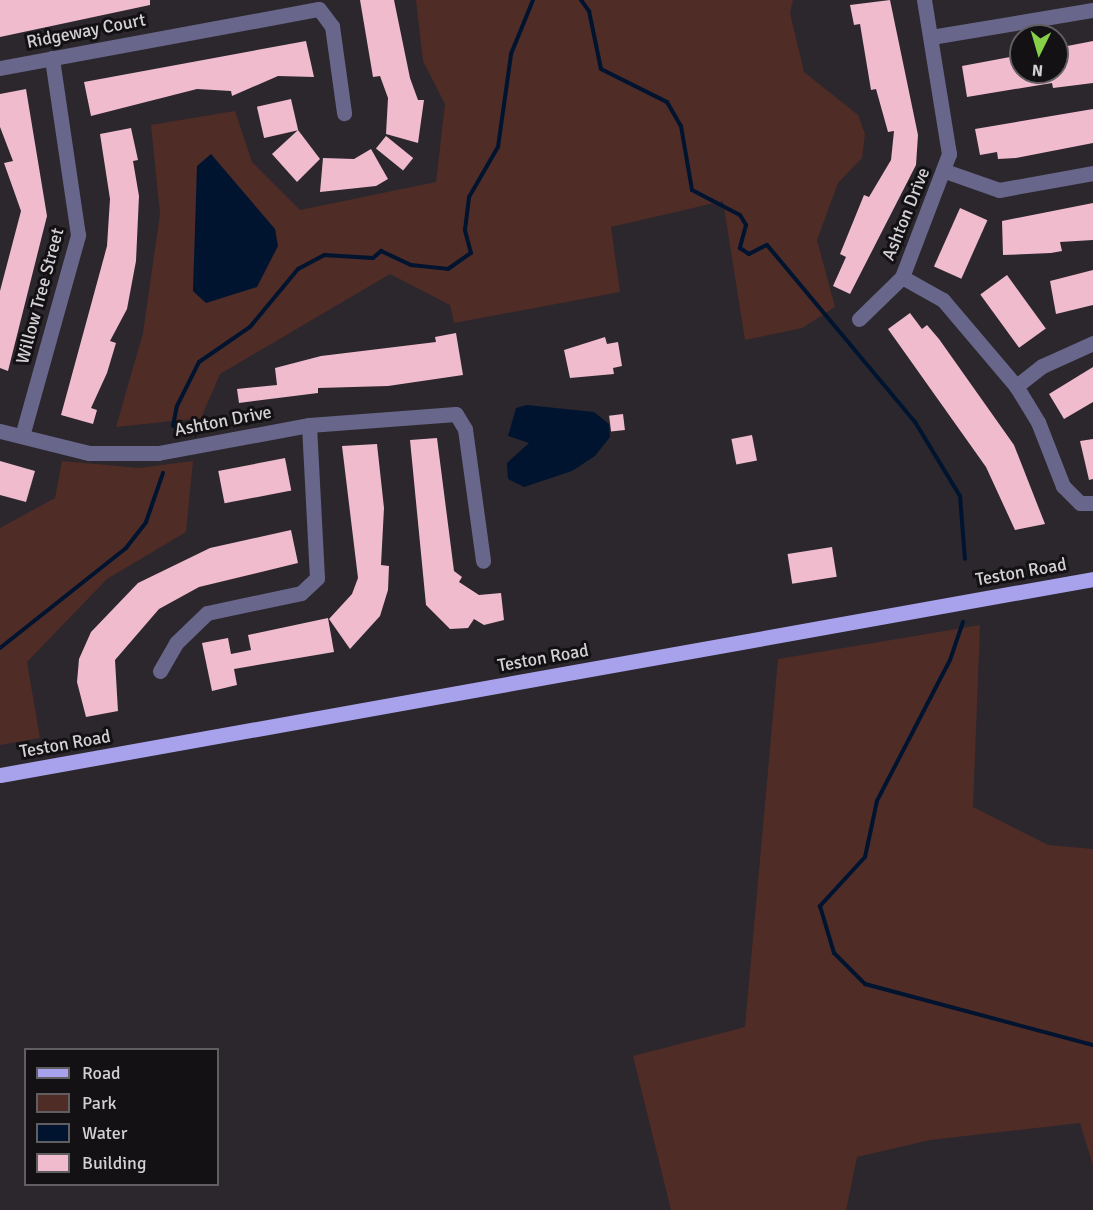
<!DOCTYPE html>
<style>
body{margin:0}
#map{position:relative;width:1093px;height:1210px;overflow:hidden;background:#2c272d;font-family:Signika,sans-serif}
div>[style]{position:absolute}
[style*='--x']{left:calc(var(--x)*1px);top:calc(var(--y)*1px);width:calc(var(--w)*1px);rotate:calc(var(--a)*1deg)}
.green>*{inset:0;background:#4f2c26}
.water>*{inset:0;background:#001430}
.stream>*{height:4px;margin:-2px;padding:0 2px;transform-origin:2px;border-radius:2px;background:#001430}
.building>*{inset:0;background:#efbbcd;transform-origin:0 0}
.minor>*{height:15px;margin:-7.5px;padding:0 7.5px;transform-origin:7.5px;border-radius:7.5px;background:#68668a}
.major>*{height:15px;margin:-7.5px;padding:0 7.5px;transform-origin:7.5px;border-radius:7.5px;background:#a8a2ec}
span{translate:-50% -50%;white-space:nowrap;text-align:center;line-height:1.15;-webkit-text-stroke:6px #131113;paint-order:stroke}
.street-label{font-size:18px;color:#d4d1d5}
.legend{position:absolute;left:24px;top:1048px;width:195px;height:138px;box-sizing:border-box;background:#131113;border:2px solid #605e61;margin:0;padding:8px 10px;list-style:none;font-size:18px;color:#d4d1d5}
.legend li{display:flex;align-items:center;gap:12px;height:30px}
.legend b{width:30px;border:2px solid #605e61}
.north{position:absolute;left:1009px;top:24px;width:60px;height:60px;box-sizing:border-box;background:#131113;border:2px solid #605e61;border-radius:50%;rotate:185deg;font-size:16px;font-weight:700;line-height:24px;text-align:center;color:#d4d1d5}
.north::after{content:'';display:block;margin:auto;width:21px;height:27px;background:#88cf49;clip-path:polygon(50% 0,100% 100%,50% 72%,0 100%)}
</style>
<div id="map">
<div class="green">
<i style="clip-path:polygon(416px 0,793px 0,790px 13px,804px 72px,858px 115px,865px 134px,862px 158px,838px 183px,817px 240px,835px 307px,802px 328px,745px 340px,723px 201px,611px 227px,620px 292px,454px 323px,450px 305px,390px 274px,220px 374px,201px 418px,116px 427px,143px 333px,160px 214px,151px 125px,235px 111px,252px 162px,300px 210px,436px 182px,445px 104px,423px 61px)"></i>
<i style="clip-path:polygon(62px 461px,139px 468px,193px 461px,186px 532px,107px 579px,27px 662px,40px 738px,0 745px,0 528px,55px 498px)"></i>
<i style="clip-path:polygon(980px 625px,973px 807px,1048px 845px,1093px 849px,1093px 1165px,1080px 1123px,930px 1140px,857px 1157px,846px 1210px,671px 1210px,633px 1056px,745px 1027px,778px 659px)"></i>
</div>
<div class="water">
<i style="clip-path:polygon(211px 154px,275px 229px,278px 246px,257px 287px,206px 303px,193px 291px,197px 166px)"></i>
<i style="clip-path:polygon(527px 405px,594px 412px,609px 424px,610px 437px,595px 456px,572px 471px,524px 487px,508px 479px,507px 463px,529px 443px,508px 436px,516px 408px)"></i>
</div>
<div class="stream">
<i style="--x:581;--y:0;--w:14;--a:54"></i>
<i style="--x:589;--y:11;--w:59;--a:78.3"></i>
<i style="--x:601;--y:69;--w:74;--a:26.6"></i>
<i style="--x:667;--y:102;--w:28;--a:60"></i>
<i style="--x:681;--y:126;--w:65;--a:80.2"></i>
<i style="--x:692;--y:190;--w:54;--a:27.5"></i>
<i style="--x:740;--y:215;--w:12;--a:59"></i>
<i style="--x:746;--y:225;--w:24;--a:105"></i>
<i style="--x:740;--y:248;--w:11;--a:34"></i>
<i style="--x:749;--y:254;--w:20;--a:-27"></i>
<i style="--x:767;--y:245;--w:231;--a:50.1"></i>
<i style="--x:915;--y:422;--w:87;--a:58.7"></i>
<i style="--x:960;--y:496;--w:63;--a:85.5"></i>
<i style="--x:173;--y:426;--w:20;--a:-79"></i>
<i style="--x:177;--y:406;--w:49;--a:-63.4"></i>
<i style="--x:199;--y:362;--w:62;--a:-34.5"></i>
<i style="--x:250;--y:327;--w:75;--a:-50.4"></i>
<i style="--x:298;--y:269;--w:30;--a:-28"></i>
<i style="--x:324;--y:255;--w:49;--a:3.5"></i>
<i style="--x:373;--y:258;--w:11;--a:-41"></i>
<i style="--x:381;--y:251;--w:33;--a:25"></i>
<i style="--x:411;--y:265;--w:37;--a:6"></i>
<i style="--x:448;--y:269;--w:28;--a:-35"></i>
<i style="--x:471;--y:253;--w:24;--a:-105"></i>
<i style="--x:465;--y:230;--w:33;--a:-83"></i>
<i style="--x:469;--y:197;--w:58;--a:-59.9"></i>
<i style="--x:498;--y:147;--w:94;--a:-82"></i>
<i style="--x:511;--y:54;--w:58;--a:-67.8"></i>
<i style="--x:963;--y:622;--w:40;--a:108.9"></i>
<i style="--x:950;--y:660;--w:159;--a:117.4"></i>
<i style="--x:877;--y:801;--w:57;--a:102.1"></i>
<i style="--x:865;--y:857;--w:67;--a:132.6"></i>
<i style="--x:820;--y:906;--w:49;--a:73.4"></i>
<i style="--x:834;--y:953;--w:44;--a:45"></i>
<i style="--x:865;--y:984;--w:236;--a:15"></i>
<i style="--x:0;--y:648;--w:161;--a:-38.4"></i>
<i style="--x:126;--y:548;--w:33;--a:-52"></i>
<i style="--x:146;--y:522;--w:52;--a:-70.9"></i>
</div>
<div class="building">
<i style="clip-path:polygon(0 0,150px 0,150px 5px,0 37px)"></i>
<i style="clip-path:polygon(360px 0,394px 0,410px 78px,418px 100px,424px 100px,418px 143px,386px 134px,388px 98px,380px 76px,373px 77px)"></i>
<i style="clip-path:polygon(890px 0,918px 135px,916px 165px,850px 294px,833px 286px,846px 257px,840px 254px,864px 195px,869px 197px,891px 160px,894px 131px,888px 132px,876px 89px,871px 90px,860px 24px,854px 25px,850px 5px)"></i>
<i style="clip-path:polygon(306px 41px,314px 77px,278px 76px,232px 96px,231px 91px,197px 89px,91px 116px,84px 82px)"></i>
<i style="clip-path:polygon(1093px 41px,1093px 83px,1053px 88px,1052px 83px,967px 97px,962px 66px,1021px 55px,1021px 72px,1057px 72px,1057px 48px)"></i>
<i style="clip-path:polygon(26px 89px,47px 216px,8px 371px,0 368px,0 291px,21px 211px,4px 163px,13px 161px,0 127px,0 94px)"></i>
<i style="left:291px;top:99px;width:32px;height:35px;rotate:77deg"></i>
<i style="clip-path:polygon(1093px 109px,1093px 143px,1016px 158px,998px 159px,997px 152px,980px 155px,975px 129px)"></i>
<i style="clip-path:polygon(131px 128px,138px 160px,133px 161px,139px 196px,136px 261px,127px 309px,110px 341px,116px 343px,107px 373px,91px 408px,97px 410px,93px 424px,61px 415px,107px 246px,110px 199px,100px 134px)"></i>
<i style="clip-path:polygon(298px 130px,320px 159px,297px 182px,272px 154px)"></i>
<i style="left:386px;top:136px;width:35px;height:16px;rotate:39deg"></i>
<i style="clip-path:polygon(371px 149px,388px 179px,376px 186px,320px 192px,323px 158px,354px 159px)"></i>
<i style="clip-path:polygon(1093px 203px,1093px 240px,1060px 242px,1062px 251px,1051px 253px,1003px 255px,1002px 221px)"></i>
<i style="left:960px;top:208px;width:30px;height:64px;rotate:24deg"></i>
<i style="clip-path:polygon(1093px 270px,1093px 305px,1056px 314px,1050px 281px)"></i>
<i style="left:1007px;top:275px;width:66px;height:33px;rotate:54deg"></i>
<i style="clip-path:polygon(910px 313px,922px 329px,927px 325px,939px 339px,1014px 445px,1045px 524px,1015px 530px,986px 467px,888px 329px)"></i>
<i style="clip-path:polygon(456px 333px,463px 375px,388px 386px,318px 388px,318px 393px,239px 403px,237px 389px,277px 385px,275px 368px,321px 356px,436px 342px,435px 337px)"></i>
<i style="clip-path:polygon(605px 337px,607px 344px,618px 342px,622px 366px,613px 368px,614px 374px,570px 378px,564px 350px)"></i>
<i style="clip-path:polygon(1093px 367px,1093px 402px,1064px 419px,1049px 394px)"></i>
<i style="left:623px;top:414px;width:16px;height:14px;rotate:83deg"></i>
<i style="left:752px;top:435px;width:26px;height:21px;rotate:79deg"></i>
<i style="clip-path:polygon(437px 438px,454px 571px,462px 577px,459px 582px,479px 595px,501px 593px,504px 620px,484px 625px,474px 619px,468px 628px,450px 629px,426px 605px,410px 440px)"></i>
<i style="clip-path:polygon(1093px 439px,1093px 479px,1089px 480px,1080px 441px)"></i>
<i style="clip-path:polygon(377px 444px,384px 508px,381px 565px,389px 566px,388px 590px,380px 616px,350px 649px,329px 619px,352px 594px,358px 578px,342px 446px)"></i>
<i style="left:285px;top:458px;width:33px;height:68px;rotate:79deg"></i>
<i style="clip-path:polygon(0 461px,35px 471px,26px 502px,0 495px)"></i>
<i style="clip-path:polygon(291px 530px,298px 563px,199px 587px,159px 609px,115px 660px,118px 711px,86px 717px,77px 682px,79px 659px,91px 632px,138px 583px,210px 548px)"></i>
<i style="left:832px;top:547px;width:30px;height:45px;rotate:81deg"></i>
<i style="clip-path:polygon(328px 618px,334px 652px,234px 669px,237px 685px,212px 691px,202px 643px,228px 638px,231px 654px,251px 650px,248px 635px)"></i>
</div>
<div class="minor">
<i style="--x:931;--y:37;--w:164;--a:-9.5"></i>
<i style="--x:0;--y:68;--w:324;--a:-10.5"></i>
<i style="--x:319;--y:9;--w:21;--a:53"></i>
<i style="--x:332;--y:26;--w:88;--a:82.1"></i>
<i style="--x:945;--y:171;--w:57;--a:19.4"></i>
<i style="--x:999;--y:190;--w:96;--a:-10.3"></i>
<i style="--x:902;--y:277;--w:47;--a:29.3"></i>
<i style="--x:943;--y:300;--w:113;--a:49.7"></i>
<i style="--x:859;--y:319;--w:60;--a:-44.3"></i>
<i style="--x:902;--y:277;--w:132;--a:-69.1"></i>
<i style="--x:949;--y:154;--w:156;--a:-99.2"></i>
<i style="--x:1093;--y:343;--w:56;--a:155.7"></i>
<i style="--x:1042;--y:366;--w:33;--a:142"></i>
<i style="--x:1016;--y:386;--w:42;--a:58.6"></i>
<i style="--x:1038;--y:422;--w:69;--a:68.7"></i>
<i style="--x:1063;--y:486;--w:24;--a:45"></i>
<i style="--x:1080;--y:503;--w:13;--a:0"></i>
<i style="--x:0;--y:431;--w:92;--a:13.9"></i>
<i style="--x:89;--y:453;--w:69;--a:0"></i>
<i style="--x:158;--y:453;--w:154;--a:-10.5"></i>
<i style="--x:309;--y:425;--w:147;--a:-4.3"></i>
<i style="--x:456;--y:414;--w:17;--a:59"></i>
<i style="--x:465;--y:429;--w:133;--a:82.2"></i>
<i style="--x:22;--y:436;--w:209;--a:-74.4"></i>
<i style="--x:78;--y:235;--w:179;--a:-98.4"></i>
<i style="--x:160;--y:671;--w:32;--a:-60"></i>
<i style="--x:176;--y:643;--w:43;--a:-44.1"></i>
<i style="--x:207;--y:613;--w:96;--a:-12"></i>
<i style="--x:301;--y:593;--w:22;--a:-43"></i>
<i style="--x:317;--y:578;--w:153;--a:-93"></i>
</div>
<div class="major">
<i style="--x:0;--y:775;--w:1110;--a:-10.17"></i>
</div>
<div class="street-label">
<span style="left:86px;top:31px;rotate:-11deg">Ridgeway Court</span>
<span style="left:906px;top:214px;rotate:-68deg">Ashton Drive</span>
<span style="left:40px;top:296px;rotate:-75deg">Willow Tree Street</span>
<span style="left:223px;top:421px;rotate:-11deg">Ashton Drive</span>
<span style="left:1021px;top:572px;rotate:-10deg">Teston Road</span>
<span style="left:543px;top:658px;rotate:-10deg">Teston Road</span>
<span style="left:65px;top:744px;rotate:-10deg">Teston Road</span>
</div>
<ul class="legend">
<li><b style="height:8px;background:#a8a2ec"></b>Road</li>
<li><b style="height:16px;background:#4f2c26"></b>Park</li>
<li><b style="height:16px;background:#001430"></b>Water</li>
<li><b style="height:16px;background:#efbbcd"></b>Building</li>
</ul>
<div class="north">N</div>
</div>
